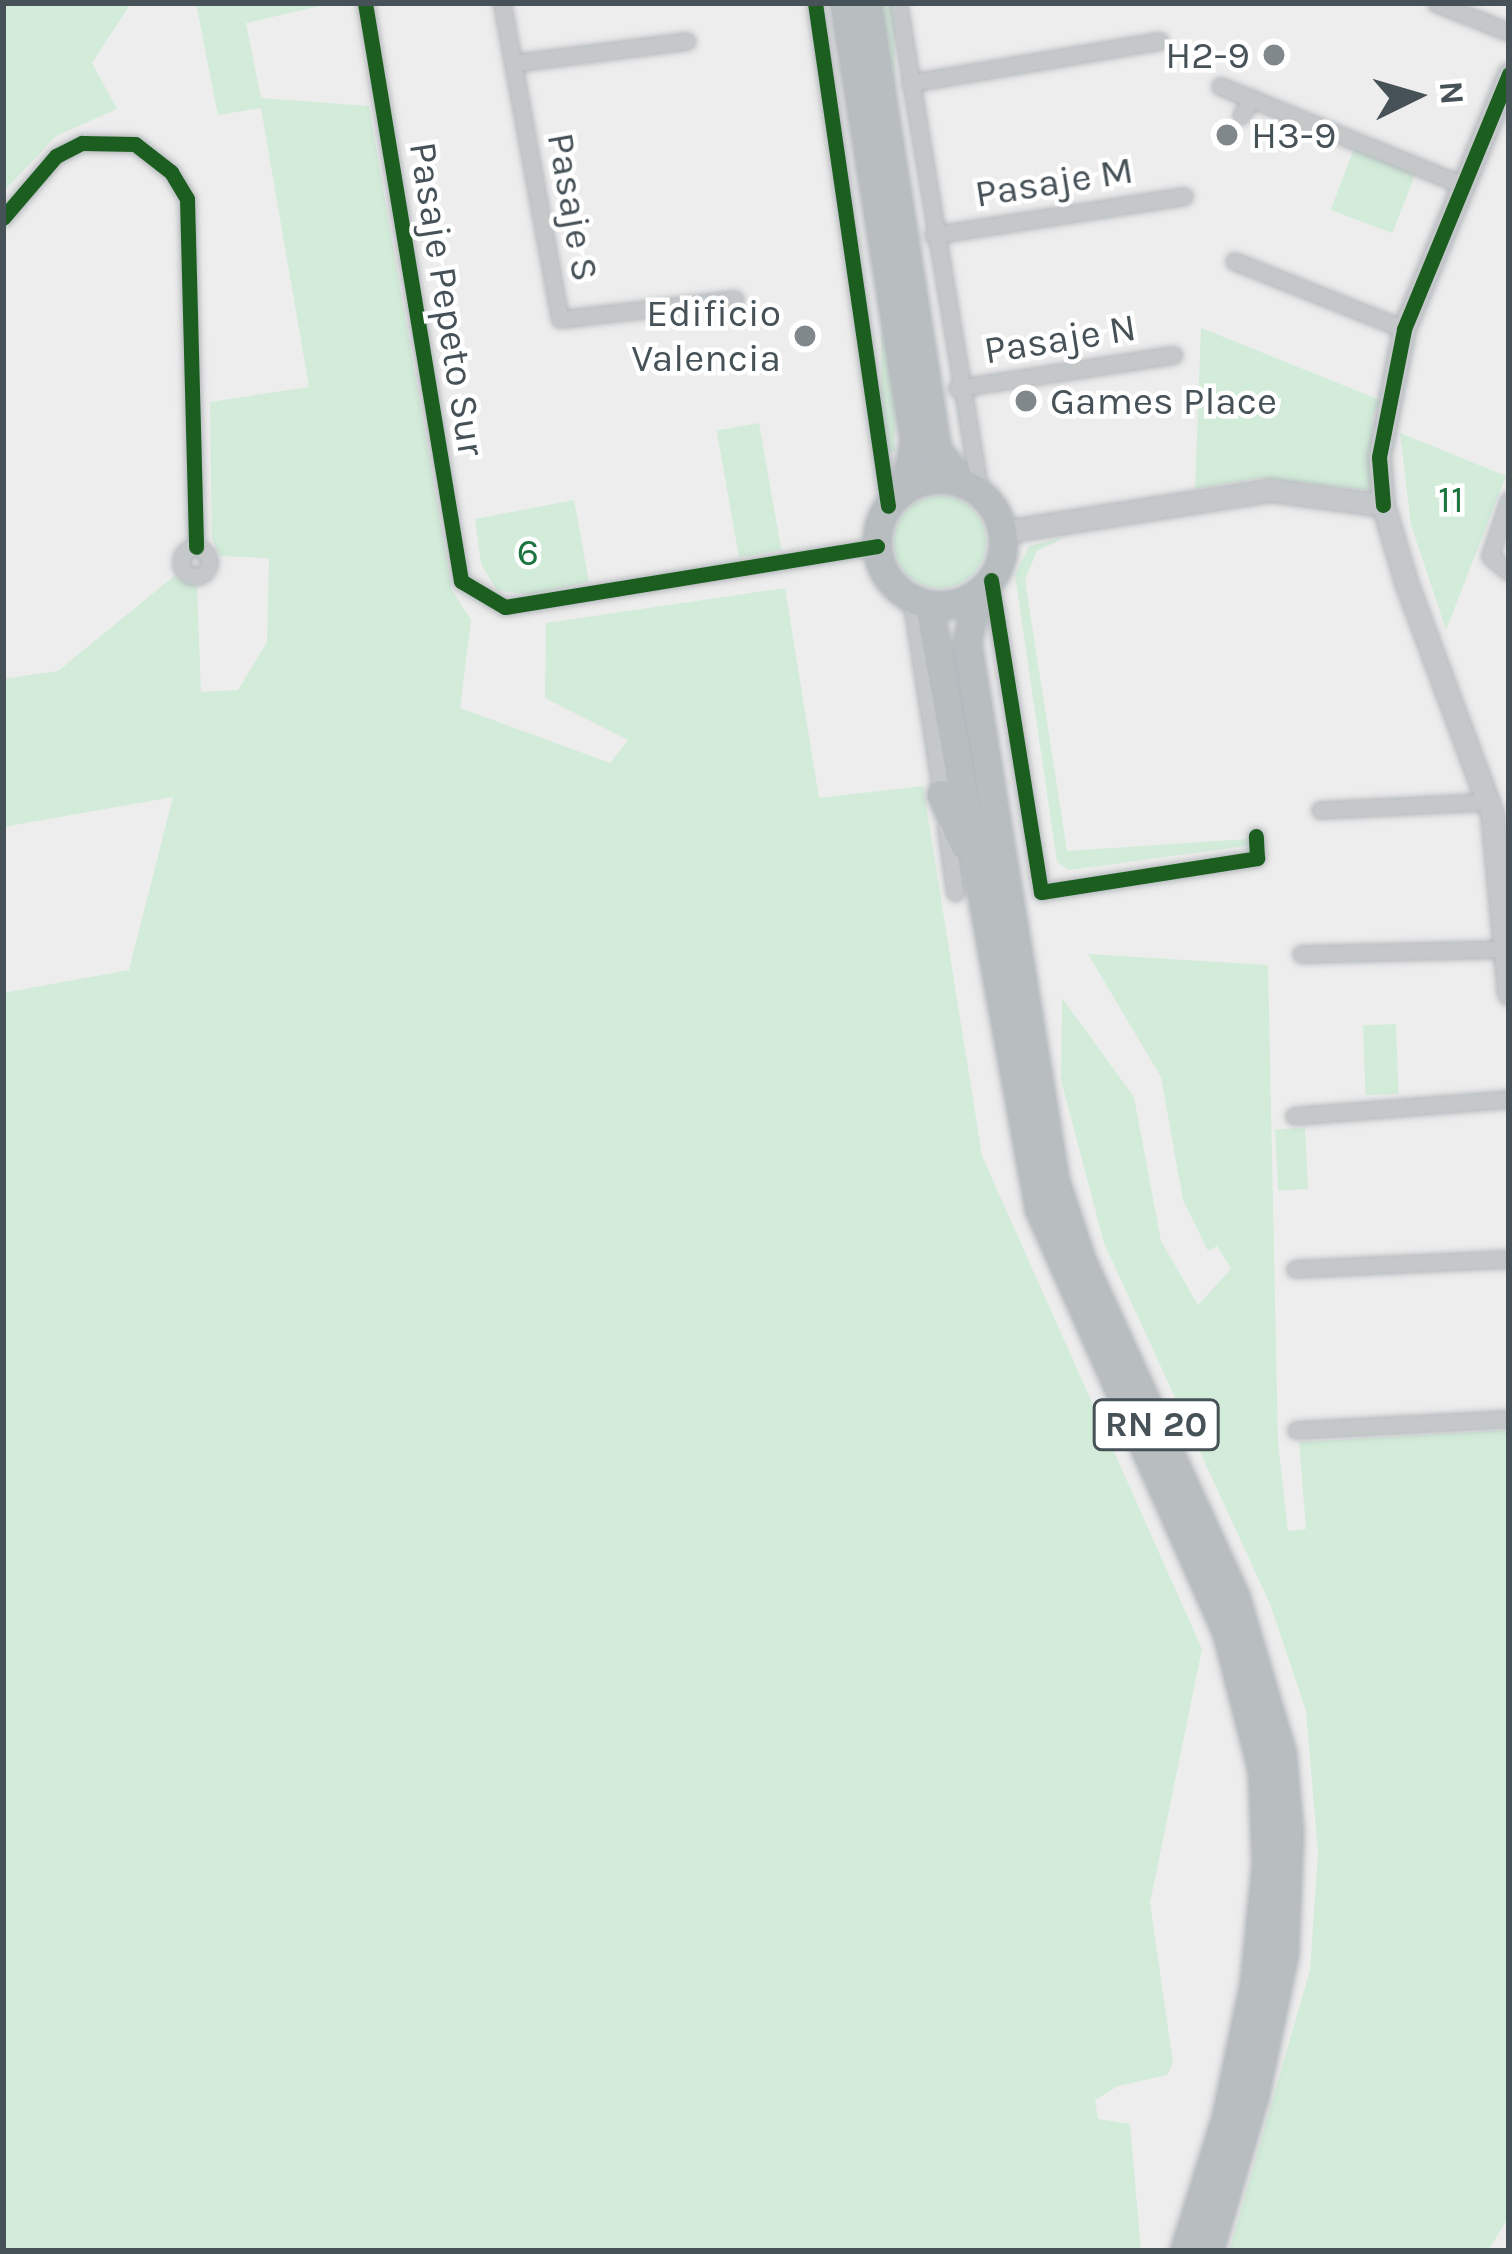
<!DOCTYPE html>
<style>
body{margin:0}
#map{position:relative;width:1512px;height:2254px;overflow:hidden;background:#eeeded;font-family:Karla,sans-serif}
div>[style]{position:absolute}
[style*='--x']{left:calc(var(--x)*1px);top:calc(var(--y)*1px);width:calc(var(--w)*1px);rotate:calc(var(--a)*1deg)}
.green>*{inset:0;background:#d2ecd9;transform-origin:0 0}
.round{border-radius:50%}
.roads{filter:drop-shadow(0 0 3px #b3b8bc) drop-shadow(0 0 3px #b3b8bc)}
.street>*{height:15px;margin:-7.5px;padding:0 7.5px;transform-origin:7.5px;border-radius:7.5px;background:#c4c8c9}
.street>.ring{margin:-7.5px;padding:0;box-sizing:content-box;background:none;border:15px solid #c4c8c9;border-radius:50%}
.secondary>*{height:21px;margin:-10.5px;padding:0 10.5px;transform-origin:10.5px;border-radius:10.5px;background:#c5c8ca}
.highway>*{height:27px;margin:-13.5px;padding:0 13.5px;transform-origin:13.5px;border-radius:13.5px;background:#b8bdc0}
.highway>.ring{margin:-13.5px;padding:0;box-sizing:content-box;background:none;border:27px solid #b8bdc0;border-radius:50%}
.cycleway>*{height:15px;margin:-7.5px;padding:0 7.5px;transform-origin:7.5px;border-radius:7.5px;background:#1b5e20}
.dots>*{width:33px;height:33px;translate:-50% -50%;box-sizing:border-box;border:6px solid #fff;border-radius:50%}
span{translate:-50% -50%;white-space:nowrap;text-align:center;line-height:1.15;-webkit-text-stroke:9px #fff;paint-order:stroke}
.shield-label span{padding:3px 9px;background:#fff;border:3px solid;border-radius:9px;-webkit-text-stroke-width:0}
.shield-label{font-size:36px;color:#465158;font-weight:700}
.poi-label{font-size:39px;color:#465158}
.right{translate:-100% -50%;text-align:right}
.left{translate:0 -50%;text-align:left}
.street-label{font-size:39px;color:#465158}
.park-label{font-size:39px;color:#1c743f}
.frame{position:absolute;inset:0;border:6px solid #465158;pointer-events:none}
.north{position:absolute;left:1356px;top:36px;width:120px;height:120px;-webkit-text-stroke:9px #fff;paint-order:stroke;rotate:85deg;font-size:33px;font-weight:700;line-height:48px;text-align:center;color:#465158}
.north::after{content:'';display:block;margin:auto;width:42px;height:54px;background:#465158;clip-path:polygon(50% 0,100% 100%,50% 72%,0 100%)}
</style>
<div id="map">
<div class="green">
<i style="clip-path:polygon(3px 3px,131px 3px,92px 63px,117px 109px,56px 136px,3px 192px)"></i>
<i style="clip-path:polygon(196px 3px,333px 3px,246px 23px,261px 98px,369px 106px,452px 590px,471px 620px,460px 708px,610px 763px,628px 740px,545px 698px,546px 623px,785px 588px,819px 798px,923px 786px,982px 1156px,1202px 1649px,1150px 1903px,1173px 2063px,1167px 2075px,1118px 2086px,1095px 2100px,1098px 2119px,1130px 2124px,1141px 2251px,3px 2251px,3px 993px,129px 970px,173px 797px,3px 827px,3px 679px,58px 671px,174px 576px,197px 586px,201px 692px,238px 690px,267px 642px,269px 558px,220px 556px,212px 539px,210px 402px,309px 387px,261px 108px,218px 115px)"></i>
<i style="left:881px;top:3px;width:14px;height:449px"></i>
<i style="left:1354px;top:149px;width:66px;height:65px;rotate:21deg"></i>
<i style="clip-path:polygon(1201px 328px,1380px 400px,1372px 418px,1373px 484px,1367px 490px,1260px 478px,1195px 489px)"></i>
<i style="left:759px;top:423px;width:129px;height:43px;rotate:80deg"></i>
<i style="clip-path:polygon(1400px 433px,1506px 476px,1446px 630px,1411px 525px)"></i>
<i class="round" style="left:894px;top:496px;width:92px;height:92px"></i>
<i style="clip-path:polygon(574px 500px,589px 582px,529px 595px,497px 590px,481px 564px,475px 519px)"></i>
<i style="clip-path:polygon(1065px 537px,1037px 551px,1025px 580px,1067px 851px,1247px 839px,1253px 845px,1069px 870px,1057px 862px,1015px 575px,1029px 546px)"></i>
<i style="clip-path:polygon(1088px 954px,1268px 965px,1278px 1443px,1288px 1531px,1306px 1529px,1299px 1442px,1509px 1430px,1509px 2216px,1488px 2251px,1229px 2251px,1310px 1970px,1318px 1853px,1306px 1711px,1270px 1604px,1104px 1243px,1061px 1080px,1062px 998px,1134px 1097px,1161px 1241px,1198px 1305px,1231px 1269px,1217px 1246px,1208px 1251px,1183px 1200px,1161px 1077px)"></i>
<i style="left:1396px;top:1024px;width:70px;height:33px;rotate:88deg"></i>
<i style="left:1305px;top:1128px;width:61px;height:30px;rotate:87deg"></i>
</div>
<div class="roads">
<div class="street">
<i style="--x:365;--y:3;--w:586;--a:80.57"></i>
<i style="--x:461;--y:581;--w:51;--a:30.6"></i>
<i style="--x:505;--y:607;--w:377;--a:-9.3"></i>
<i style="--x:502;--y:3;--w:321;--a:79.6"></i>
<i style="--x:560;--y:319;--w:176;--a:-6.5"></i>
<i style="--x:815;--y:3;--w:508;--a:81.74"></i>
<i style="--x:898;--y:3;--w:498;--a:80.5"></i>
<i style="--x:1436;--y:3;--w:79;--a:21.7"></i>
<i style="--x:513;--y:63;--w:175;--a:-7.2"></i>
<i style="--x:910;--y:83;--w:253;--a:-9.6"></i>
<i style="--x:1220;--y:86;--w:262;--a:22.2"></i>
<i style="--x:1241;--y:116;--w:21;--a:-59"></i>
<i style="--x:3;--y:218;--w:82;--a:-49.5"></i>
<i style="--x:56;--y:156;--w:29;--a:-27"></i>
<i style="--x:82;--y:143;--w:53;--a:1.1"></i>
<i style="--x:135;--y:144;--w:46;--a:37.9"></i>
<i style="--x:171;--y:172;--w:31;--a:59"></i>
<i style="--x:187;--y:199;--w:348;--a:88.5"></i>
<i style="--x:933;--y:235;--w:254;--a:-8.8"></i>
<i style="--x:1234;--y:261;--w:183;--a:21.8"></i>
<i style="--x:957;--y:388;--w:219;--a:-8.7"></i>
<i style="--x:1509;--y:500;--w:59;--a:108.7"></i>
<i style="--x:1490;--y:556;--w:25;--a:40"></i>
<i class="ring" style="left:181px;top:548px;width:13px;height:13px"></i>
<i style="--x:991;--y:580;--w:316;--a:80.9"></i>
<i style="--x:1041;--y:892;--w:219;--a:-8.9"></i>
<i style="--x:1257;--y:858;--w:22;--a:-93"></i>
<i style="--x:911;--y:598;--w:201;--a:81.1"></i>
<i style="--x:1320;--y:810;--w:166;--a:-2.8"></i>
<i style="--x:946;--y:827;--w:66;--a:82.1"></i>
<i style="--x:1301;--y:954;--w:205;--a:-1.4"></i>
<i style="--x:1294;--y:1116;--w:216;--a:-4.5"></i>
<i style="--x:1295;--y:1269;--w:214;--a:-2.7"></i>
<i style="--x:1296;--y:1430;--w:213;--a:-3"></i>
</div>
<div class="secondary">
<i style="--x:1509;--y:74;--w:276;--a:112.4"></i>
<i style="--x:1404;--y:329;--w:130;--a:101.1"></i>
<i style="--x:1379;--y:457;--w:48;--a:85.2"></i>
<i style="--x:1383;--y:505;--w:84;--a:73.3"></i>
<i style="--x:1407;--y:585;--w:244;--a:69.6"></i>
<i style="--x:1492;--y:814;--w:180;--a:84.6"></i>
<i style="--x:1002;--y:532;--w:271;--a:-8.9"></i>
<i style="--x:1270;--y:490;--w:114;--a:7.6"></i>
</div>
<div class="highway">
<i style="--x:844;--y:3;--w:444;--a:80.9"></i>
<i style="--x:914;--y:441;--w:50;--a:100.4"></i>
<i style="--x:867;--y:3;--w:451;--a:81.1"></i>
<i style="--x:937;--y:449;--w:44;--a:53.4"></i>
<i class="ring" style="left:877px;top:479px;width:99px;height:99px"></i>
<i style="--x:977;--y:594;--w:49;--a:101.8"></i>
<i style="--x:967;--y:642;--w:546;--a:80.73"></i>
<i style="--x:1055;--y:1181;--w:85;--a:71.6"></i>
<i style="--x:1082;--y:1262;--w:367;--a:65.4"></i>
<i style="--x:1235;--y:1596;--w:165;--a:73.4"></i>
<i style="--x:1282;--y:1754;--w:78;--a:84.9"></i>
<i style="--x:1289;--y:1832;--w:122;--a:92.3"></i>
<i style="--x:1284;--y:1954;--w:146;--a:101.8"></i>
<i style="--x:1254;--y:2097;--w:160;--a:106.3"></i>
<i style="--x:929;--y:605;--w:614;--a:79.68"></i>
<i style="--x:1039;--y:1209;--w:465;--a:66.1"></i>
<i style="--x:1227;--y:1634;--w:140;--a:75.6"></i>
<i style="--x:1262;--y:1770;--w:94;--a:87.6"></i>
<i style="--x:1266;--y:1864;--w:120;--a:95.8"></i>
<i style="--x:1254;--y:1983;--w:137;--a:101.8"></i>
<i style="--x:1226;--y:2117;--w:140;--a:107.4"></i>
<i style="--x:941;--y:794;--w:56;--a:65.7"></i>
</div>
</div>
<div class="cycleway">
<i style="--x:365;--y:3;--w:586;--a:80.57"></i>
<i style="--x:461;--y:581;--w:51;--a:30.6"></i>
<i style="--x:505;--y:607;--w:377;--a:-9.3"></i>
<i style="--x:815;--y:3;--w:508;--a:81.74"></i>
<i style="--x:3;--y:218;--w:82;--a:-49.5"></i>
<i style="--x:56;--y:156;--w:29;--a:-27"></i>
<i style="--x:82;--y:143;--w:53;--a:1.1"></i>
<i style="--x:135;--y:144;--w:46;--a:37.9"></i>
<i style="--x:171;--y:172;--w:31;--a:59"></i>
<i style="--x:187;--y:199;--w:348;--a:88.5"></i>
<i style="--x:1383;--y:505;--w:48;--a:-94.8"></i>
<i style="--x:1379;--y:457;--w:130;--a:-78.9"></i>
<i style="--x:1404;--y:329;--w:276;--a:-67.6"></i>
<i style="--x:991;--y:580;--w:316;--a:80.9"></i>
<i style="--x:1041;--y:892;--w:219;--a:-8.9"></i>
<i style="--x:1257;--y:858;--w:22;--a:-93"></i>
</div>
<div class="dots">
<i style="left:1274px;top:55px;background:#81888c"></i>
<i style="left:1227px;top:135px;background:#81888c"></i>
<i style="left:805px;top:336px;background:#81888c"></i>
<i style="left:1026px;top:401px;background:#81888c"></i>
</div>
<div class="shield-label">
<span style="left:1156px;top:1425px">RN 20</span>
</div>
<div class="poi-label">
<span class="right" style="left:1250px;top:55px">H2-9</span>
<span class="left" style="left:1251px;top:135px">H3-9</span>
<span class="right" style="left:781px;top:336px">Edificio<br>Valencia</span>
<span class="left" style="left:1050px;top:401px">Games Place</span>
</div>
<div class="street-label">
<span style="left:1054px;top:182px;rotate:-9deg">Pasaje M</span>
<span style="left:573px;top:207px;rotate:80deg">Pasaje S</span>
<span style="left:447px;top:299px;rotate:81deg">Pasaje Pepeto Sur</span>
<span style="left:1060px;top:339px;rotate:-9deg">Pasaje N</span>
</div>
<div class="park-label">
<span style="left:1451px;top:499px">11</span>
<span style="left:528px;top:552px">6</span>
</div>
<div class="frame"></div>
<div class="north">N</div>
</div>
